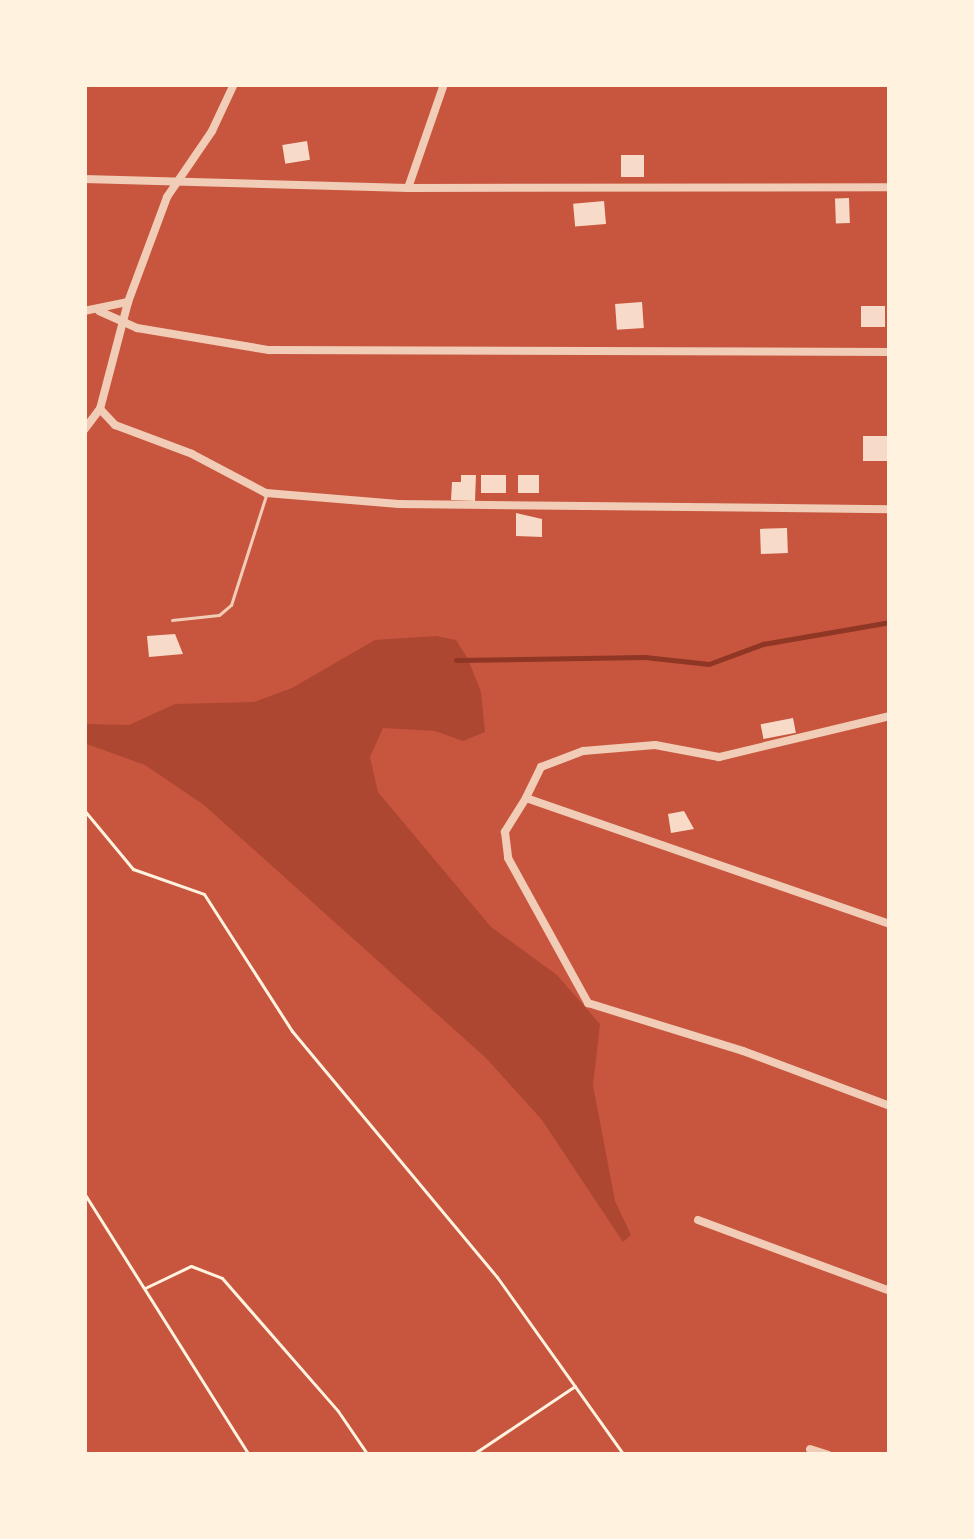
<!DOCTYPE html>
<style>
body{margin:0}
#map{position:relative;width:974px;height:1539px;overflow:hidden;background:#c8553d;font-family:"Source Sans 3",sans-serif}
div>[style]{position:absolute}
[style*='--x']{left:calc(var(--x)*1px);top:calc(var(--y)*1px);width:calc(var(--w)*1px);rotate:calc(var(--a)*1deg)}
.green>*{inset:0;background:#ae4732}
.stream>*{height:4.5px;margin:-2.25px;padding:0 2.25px;transform-origin:2.25px;border-radius:2.25px;background:#8f3625}
.building>*{inset:0;background:#f7dbc8;transform-origin:0 0}
.path>*{height:3px;margin:-1.5px;padding:0 1.5px;transform-origin:1.5px;border-radius:1.5px;background:#fff3e0}
.service>*{height:3px;margin:-1.5px;padding:0 1.5px;transform-origin:1.5px;border-radius:1.5px;background:#f1ccb7}
.minor>*{height:8px;margin:-4px;padding:0 4px;transform-origin:4px;border-radius:4px;background:#f1ccb7}
span{translate:-50% -50%;white-space:nowrap;text-align:center;line-height:1.15;-webkit-text-stroke:9px #fff3e0;paint-order:stroke}
.frame{position:absolute;inset:0;border:87px solid #fff3e0;pointer-events:none}
</style>
<div id="map">
<div class="green">
<i style="clip-path:polygon(436px 636px,456px 640px,468px 659px,481px 692px,485px 732px,463px 741px,435px 731px,383px 728px,370px 757px,378px 792px,491px 927px,557px 975px,600px 1024px,593px 1085px,615px 1201px,631px 1235px,623px 1242px,542px 1120px,486px 1058px,204px 805px,145px 765px,84px 743px,86px 724px,129px 725px,175px 704px,254px 702px,292px 688px,375px 640px)"></i>
</div>
<div class="stream">
<i style="--x:456;--y:660;--w:189;--a:-0.9"></i>
<i style="--x:645;--y:657;--w:64;--a:6.2"></i>
<i style="--x:709;--y:664;--w:58;--a:-20.3"></i>
<i style="--x:763;--y:644;--w:129;--a:-9.8"></i>
</div>
<div class="building">
<i style="left:307px;top:141px;width:19px;height:25px;rotate:81deg"></i>
<i style="left:621px;top:155px;width:23px;height:22px"></i>
<i style="left:849px;top:198px;width:25px;height:14px;rotate:88deg"></i>
<i style="left:604px;top:201px;width:23px;height:31px;rotate:85deg"></i>
<i style="left:642px;top:302px;width:26px;height:27px;rotate:86deg"></i>
<i style="left:861px;top:306px;width:24px;height:21px"></i>
<i style="left:890px;top:436px;width:25px;height:27px;rotate:90deg"></i>
<i style="clip-path:polygon(461px 475px,476px 475px,475px 501px,451px 500px,452px 482px,461px 482px)"></i>
<i style="left:481px;top:475px;width:25px;height:18px"></i>
<i style="left:518px;top:475px;width:21px;height:18px"></i>
<i style="clip-path:polygon(516px 513px,542px 519px,542px 537px,516px 536px)"></i>
<i style="left:787px;top:528px;width:25px;height:27px;rotate:88deg"></i>
<i style="clip-path:polygon(175px 634px,183px 654px,149px 657px,147px 636px)"></i>
<i style="left:793px;top:718px;width:15px;height:33px;rotate:79deg"></i>
<i style="clip-path:polygon(684px 811px,694px 829px,671px 833px,668px 814px)"></i>
</div>
<div class="path">
<i style="--x:84;--y:810;--w:77;--a:50.3"></i>
<i style="--x:133;--y:869;--w:75;--a:19.4"></i>
<i style="--x:204;--y:894;--w:163;--a:57.3"></i>
<i style="--x:292;--y:1031;--w:320;--a:50.2"></i>
<i style="--x:497;--y:1277;--w:219;--a:54.5"></i>
<i style="--x:84;--y:1193;--w:310;--a:57.8"></i>
<i style="--x:145;--y:1288;--w:51;--a:-25.6"></i>
<i style="--x:191;--y:1266;--w:33;--a:21"></i>
<i style="--x:222;--y:1278;--w:176;--a:48.9"></i>
<i style="--x:338;--y:1411;--w:53;--a:55.7"></i>
<i style="--x:472;--y:1455;--w:124;--a:-33.8"></i>
</div>
<div class="service">
<i style="--x:172;--y:620;--w:47;--a:-6.1"></i>
<i style="--x:219;--y:615;--w:16;--a:-40"></i>
<i style="--x:231;--y:605;--w:115;--a:-72.3"></i>
</div>
<div class="minor">
<i style="--x:84;--y:179;--w:324;--a:1.6"></i>
<i style="--x:408;--y:188;--w:482;--a:-0.1"></i>
<i style="--x:408;--y:188;--w:110;--a:-70.9"></i>
<i style="--x:84;--y:311;--w:45;--a:-11.6"></i>
<i style="--x:99;--y:311;--w:42;--a:24.1"></i>
<i style="--x:137;--y:328;--w:134;--a:9.5"></i>
<i style="--x:269;--y:350;--w:621;--a:0.18"></i>
<i style="--x:100;--y:409;--w:22;--a:47"></i>
<i style="--x:115;--y:425;--w:82;--a:20.6"></i>
<i style="--x:192;--y:454;--w:84;--a:27.8"></i>
<i style="--x:266;--y:493;--w:133;--a:4.7"></i>
<i style="--x:399;--y:504;--w:491;--a:0.6"></i>
<i style="--x:84;--y:430;--w:26;--a:-53"></i>
<i style="--x:100;--y:409;--w:111;--a:-75.3"></i>
<i style="--x:128;--y:302;--w:112;--a:-69.6"></i>
<i style="--x:167;--y:197;--w:80;--a:-55.7"></i>
<i style="--x:212;--y:131;--w:52;--a:-64.9"></i>
<i style="--x:890;--y:716;--w:176;--a:166.5"></i>
<i style="--x:719;--y:757;--w:65;--a:-169.4"></i>
<i style="--x:655;--y:745;--w:72;--a:175.2"></i>
<i style="--x:583;--y:751;--w:45;--a:159.1"></i>
<i style="--x:541;--y:767;--w:34;--a:116"></i>
<i style="--x:526;--y:798;--w:385;--a:19.1"></i>
<i style="--x:526;--y:798;--w:40;--a:122"></i>
<i style="--x:505;--y:832;--w:26;--a:83"></i>
<i style="--x:508;--y:858;--w:166;--a:61.1"></i>
<i style="--x:588;--y:1003;--w:162;--a:17.2"></i>
<i style="--x:743;--y:1051;--w:157;--a:20.5"></i>
<i style="--x:698;--y:1220;--w:205;--a:20.3"></i>
<i style="--x:810;--y:1449;--w:19;--a:18"></i>
</div>
<div class="frame"></div>
</div>
